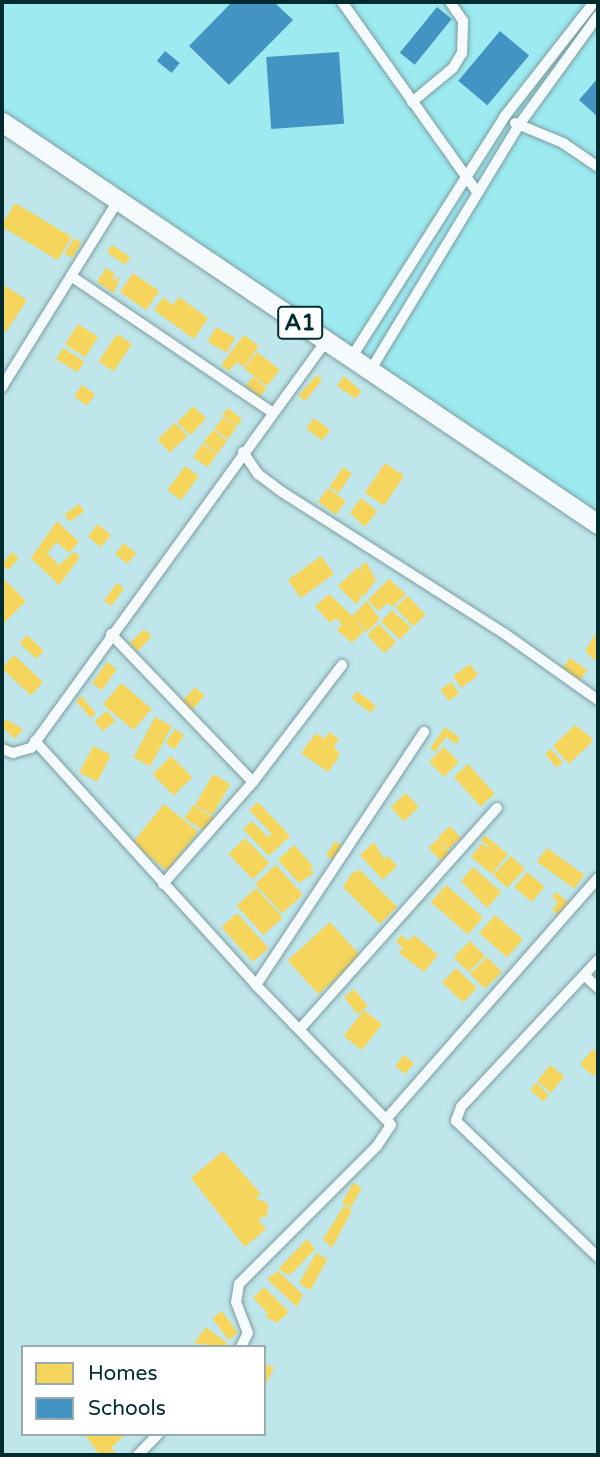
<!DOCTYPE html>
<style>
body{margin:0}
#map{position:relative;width:600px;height:1457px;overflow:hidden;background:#bfe6ea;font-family:"Varela Round",sans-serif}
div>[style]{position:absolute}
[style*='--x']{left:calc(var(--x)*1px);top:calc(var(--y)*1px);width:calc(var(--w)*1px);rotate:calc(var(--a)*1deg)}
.built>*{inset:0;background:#9deaf1}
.homes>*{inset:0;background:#f6d55c;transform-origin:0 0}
.schools>*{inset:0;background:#4393c3;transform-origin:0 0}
.roads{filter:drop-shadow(0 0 2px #7c9c9f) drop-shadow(0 0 2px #7c9c9f)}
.street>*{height:10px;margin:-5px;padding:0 5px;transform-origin:5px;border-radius:5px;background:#f5fbfc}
.highway>*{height:19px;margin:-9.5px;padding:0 9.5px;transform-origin:9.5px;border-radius:9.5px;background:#f5fbfc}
span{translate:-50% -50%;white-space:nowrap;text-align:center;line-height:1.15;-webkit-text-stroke:7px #fff;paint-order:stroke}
.shield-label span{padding:2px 5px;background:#fff;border:2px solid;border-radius:5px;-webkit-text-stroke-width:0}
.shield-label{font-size:23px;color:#002c2f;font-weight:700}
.frame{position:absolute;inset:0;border:4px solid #002c2f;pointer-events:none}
.legend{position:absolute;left:21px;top:1345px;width:245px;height:91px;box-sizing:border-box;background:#fff;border:2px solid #99abac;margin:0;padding:9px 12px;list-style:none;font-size:21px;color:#002c2f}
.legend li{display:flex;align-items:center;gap:14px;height:35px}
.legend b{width:35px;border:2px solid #99abac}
</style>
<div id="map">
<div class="built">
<i style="clip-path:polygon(2px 2px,598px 2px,598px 514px,2px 109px)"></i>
</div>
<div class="homes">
<i style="left:15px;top:203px;width:66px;height:27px;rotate:31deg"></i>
<i style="left:74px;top:238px;width:9px;height:18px;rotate:32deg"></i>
<i style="left:112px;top:245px;width:22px;height:9px;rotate:34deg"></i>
<i style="clip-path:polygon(106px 268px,115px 274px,112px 281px,120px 276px,114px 293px,97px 282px)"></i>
<i style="left:133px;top:273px;width:32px;height:23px;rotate:35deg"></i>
<i style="clip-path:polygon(2px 284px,27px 300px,6px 332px,2px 329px)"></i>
<i style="clip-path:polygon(163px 297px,173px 305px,179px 297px,208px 318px,194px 339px,154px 310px)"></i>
<i style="left:78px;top:324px;width:24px;height:24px;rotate:33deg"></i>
<i style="left:216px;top:327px;width:22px;height:17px;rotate:30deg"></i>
<i style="left:117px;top:334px;width:18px;height:33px;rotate:34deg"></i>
<i style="clip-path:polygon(244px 335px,259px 346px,244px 367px,237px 362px,229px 371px,221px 365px)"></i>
<i style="left:63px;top:348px;width:25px;height:13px;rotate:32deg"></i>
<i style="left:257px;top:352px;width:29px;height:21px;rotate:38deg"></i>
<i style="clip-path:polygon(317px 375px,322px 380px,305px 401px,298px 396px)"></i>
<i style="clip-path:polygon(344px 376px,361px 391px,356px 399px,337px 386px)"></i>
<i style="left:253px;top:377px;width:18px;height:11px;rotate:41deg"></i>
<i style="left:82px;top:385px;width:16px;height:14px;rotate:35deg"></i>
<i style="left:193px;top:406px;width:18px;height:23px;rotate:43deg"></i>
<i style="left:228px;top:408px;width:18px;height:9px;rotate:38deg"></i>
<i style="left:223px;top:417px;width:17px;height:15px;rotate:36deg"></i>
<i style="left:314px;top:418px;width:20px;height:13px;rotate:37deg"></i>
<i style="left:175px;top:423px;width:18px;height:24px;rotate:47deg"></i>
<i style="left:213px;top:430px;width:18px;height:16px;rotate:38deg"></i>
<i style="left:202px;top:444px;width:18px;height:16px;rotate:34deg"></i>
<i style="left:385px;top:463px;width:23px;height:36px;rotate:34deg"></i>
<i style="left:185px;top:466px;width:17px;height:30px;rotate:36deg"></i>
<i style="left:343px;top:467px;width:11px;height:24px;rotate:34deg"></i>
<i style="left:328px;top:488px;width:22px;height:17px;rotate:36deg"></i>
<i style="clip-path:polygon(361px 498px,377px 511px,365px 527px,350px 513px)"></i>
<i style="left:79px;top:504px;width:9px;height:18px;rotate:54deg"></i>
<i style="clip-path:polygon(57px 521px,79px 542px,69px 553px,57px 542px,47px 553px,59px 565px,74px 552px,80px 557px,59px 585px,31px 558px)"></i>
<i style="left:98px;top:524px;width:17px;height:16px;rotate:40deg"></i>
<i style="left:124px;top:543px;width:16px;height:14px;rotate:40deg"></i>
<i style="left:12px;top:552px;width:9px;height:16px;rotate:41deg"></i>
<i style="left:321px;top:556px;width:22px;height:41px;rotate:54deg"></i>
<i style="clip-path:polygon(366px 562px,376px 580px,364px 596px,357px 594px,362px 598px,356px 604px,338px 586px,358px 567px,365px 574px,360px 567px)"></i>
<i style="clip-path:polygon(2px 577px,26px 601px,2px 625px)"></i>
<i style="clip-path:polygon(389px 579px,406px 594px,392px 607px,387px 603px,379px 611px,368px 600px)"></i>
<i style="left:117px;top:583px;width:9px;height:22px;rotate:36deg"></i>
<i style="clip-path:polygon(329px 594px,352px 616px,367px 601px,380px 619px,367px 632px,355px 618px,364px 631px,352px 643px,337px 630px,342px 624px,336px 618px,330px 623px,315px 606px)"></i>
<i style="left:408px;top:596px;width:26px;height:17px;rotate:47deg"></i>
<i style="left:392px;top:610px;width:26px;height:16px;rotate:43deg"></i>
<i style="left:379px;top:624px;width:25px;height:16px;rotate:47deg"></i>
<i style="left:144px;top:629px;width:11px;height:20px;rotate:45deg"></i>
<i style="clip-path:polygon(598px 630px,598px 663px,585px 651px)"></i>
<i style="left:27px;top:635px;width:23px;height:11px;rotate:43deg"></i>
<i style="left:14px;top:655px;width:40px;height:18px;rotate:43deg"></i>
<i style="left:570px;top:658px;width:21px;height:13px;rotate:35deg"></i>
<i style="left:107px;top:662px;width:12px;height:26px;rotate:35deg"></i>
<i style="left:470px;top:664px;width:14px;height:21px;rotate:54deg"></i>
<i style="left:451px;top:682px;width:14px;height:13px;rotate:54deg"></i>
<i style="left:121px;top:683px;width:40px;height:28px;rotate:40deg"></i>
<i style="left:195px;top:687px;width:13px;height:21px;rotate:42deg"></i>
<i style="left:357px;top:691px;width:24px;height:9px;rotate:38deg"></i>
<i style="left:81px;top:696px;width:23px;height:7px;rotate:49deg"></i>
<i style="left:107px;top:711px;width:13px;height:16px;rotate:51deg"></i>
<i style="left:155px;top:717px;width:19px;height:46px;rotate:28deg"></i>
<i style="clip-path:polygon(6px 719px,23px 729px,15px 739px,2px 727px)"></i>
<i style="clip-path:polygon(575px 725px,592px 738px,591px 743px,569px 764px,553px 746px)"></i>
<i style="clip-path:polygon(445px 727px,460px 738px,456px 744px,446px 737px,435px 752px,430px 748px)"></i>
<i style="left:175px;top:729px;width:11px;height:17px;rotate:34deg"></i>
<i style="clip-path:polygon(329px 732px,339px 739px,334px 746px,340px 755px,328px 772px,301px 753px,316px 733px,324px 739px)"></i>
<i style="left:93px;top:746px;width:20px;height:30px;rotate:27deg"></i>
<i style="left:444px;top:747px;width:21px;height:21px;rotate:45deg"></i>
<i style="left:551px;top:749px;width:18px;height:8px;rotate:49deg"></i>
<i style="left:171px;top:756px;width:30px;height:26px;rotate:45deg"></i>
<i style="left:468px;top:764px;width:40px;height:19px;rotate:48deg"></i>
<i style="left:213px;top:774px;width:20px;height:36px;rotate:30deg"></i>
<i style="left:406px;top:793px;width:19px;height:21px;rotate:47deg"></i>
<i style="clip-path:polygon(258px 802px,290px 836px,269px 856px,243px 829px,252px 821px,268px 837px,272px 834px,249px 810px)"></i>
<i style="left:164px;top:804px;width:44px;height:50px;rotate:39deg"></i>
<i style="left:193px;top:805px;width:26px;height:16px;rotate:32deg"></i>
<i style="left:450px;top:826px;width:16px;height:17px;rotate:47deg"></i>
<i style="clip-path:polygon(485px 835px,508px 854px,492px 874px,471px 857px,481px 844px,492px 850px,481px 840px)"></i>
<i style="left:245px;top:838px;width:35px;height:23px;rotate:46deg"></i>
<i style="left:438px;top:839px;width:18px;height:13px;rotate:47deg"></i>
<i style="left:335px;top:841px;width:9px;height:17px;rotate:32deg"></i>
<i style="clip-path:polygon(374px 842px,384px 859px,388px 856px,397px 866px,383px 880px,360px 855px)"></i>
<i style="clip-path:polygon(294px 845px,313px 866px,310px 869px,314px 873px,299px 883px,278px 860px)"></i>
<i style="left:547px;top:848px;width:46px;height:17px;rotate:36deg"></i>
<i style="left:511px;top:856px;width:19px;height:26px;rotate:43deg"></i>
<i style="left:276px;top:865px;width:40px;height:28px;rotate:48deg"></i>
<i style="clip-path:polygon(473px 867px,501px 892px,487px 908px,461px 881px)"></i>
<i style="clip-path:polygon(360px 870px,397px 907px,380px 924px,343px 887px,352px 873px)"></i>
<i style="left:527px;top:872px;width:23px;height:20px;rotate:40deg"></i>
<i style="left:446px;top:885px;width:49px;height:23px;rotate:41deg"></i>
<i style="left:256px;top:888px;width:40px;height:26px;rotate:48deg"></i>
<i style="clip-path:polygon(556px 892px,568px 902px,558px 915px,552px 910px,558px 902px,552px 897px)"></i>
<i style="left:237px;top:913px;width:47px;height:21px;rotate:48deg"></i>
<i style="left:495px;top:915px;width:37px;height:24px;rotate:41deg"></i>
<i style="left:330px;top:922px;width:46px;height:57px;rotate:48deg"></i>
<i style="clip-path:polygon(401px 935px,409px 941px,414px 935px,438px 955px,424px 972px,399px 953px,403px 948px,396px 942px)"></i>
<i style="left:470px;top:941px;width:21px;height:23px;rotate:45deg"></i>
<i style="left:487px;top:957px;width:21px;height:24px;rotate:45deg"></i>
<i style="left:456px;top:968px;width:29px;height:20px;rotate:44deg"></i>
<i style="left:354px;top:989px;width:22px;height:13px;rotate:51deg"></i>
<i style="left:364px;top:1010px;width:23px;height:33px;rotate:38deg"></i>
<i style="clip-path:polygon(593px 1049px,598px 1054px,598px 1071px,593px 1076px,580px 1064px)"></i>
<i style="left:404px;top:1055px;width:13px;height:14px;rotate:39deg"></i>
<i style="left:550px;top:1065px;width:18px;height:21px;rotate:38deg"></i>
<i style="left:536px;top:1083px;width:18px;height:9px;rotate:43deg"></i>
<i style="clip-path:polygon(223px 1151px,261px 1194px,255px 1198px,268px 1203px,267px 1217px,260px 1217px,259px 1221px,266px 1229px,245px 1247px,191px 1178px)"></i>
<i style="left:353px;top:1183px;width:10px;height:23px;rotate:29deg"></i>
<i style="clip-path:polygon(344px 1206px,352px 1210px,332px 1248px,323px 1239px)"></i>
<i style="clip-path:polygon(307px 1239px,315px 1249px,291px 1274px,285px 1274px,279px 1268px)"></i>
<i style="left:316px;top:1253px;width:13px;height:35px;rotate:29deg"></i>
<i style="clip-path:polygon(278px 1271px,303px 1295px,297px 1307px,267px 1279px)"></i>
<i style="clip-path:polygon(264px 1287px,289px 1312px,277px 1323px,265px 1316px,268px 1313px,253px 1298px)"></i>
<i style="left:222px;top:1311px;width:27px;height:12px;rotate:54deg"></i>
<i style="clip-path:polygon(206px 1327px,227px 1343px,224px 1347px,194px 1343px)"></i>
<i style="clip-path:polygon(264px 1363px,274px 1368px,264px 1388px)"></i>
<i style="clip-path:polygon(84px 1434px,126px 1434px,111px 1448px,118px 1455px,100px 1455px)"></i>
</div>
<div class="schools">
<i style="clip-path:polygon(232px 2px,274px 2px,293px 20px,229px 85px,189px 46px)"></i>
<i style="left:437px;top:7px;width:19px;height:59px;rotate:39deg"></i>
<i style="left:500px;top:31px;width:38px;height:65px;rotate:40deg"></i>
<i style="left:165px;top:51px;width:19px;height:13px;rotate:39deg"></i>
<i style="left:339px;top:52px;width:72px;height:73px;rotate:86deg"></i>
<i style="clip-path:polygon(598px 78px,598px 117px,579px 100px)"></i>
</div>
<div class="roads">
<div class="street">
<i style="--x:342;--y:2;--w:233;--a:54.6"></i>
<i style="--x:412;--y:102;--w:53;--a:-39.7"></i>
<i style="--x:453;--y:68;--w:17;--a:-59"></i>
<i style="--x:462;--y:53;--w:32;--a:-88"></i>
<i style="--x:463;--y:21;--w:23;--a:-124"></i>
<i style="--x:515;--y:123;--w:52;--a:22.6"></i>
<i style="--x:563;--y:143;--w:42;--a:34.4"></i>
<i style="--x:71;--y:276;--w:244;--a:34.1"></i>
<i style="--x:351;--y:358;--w:287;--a:-57.5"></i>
<i style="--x:505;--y:116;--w:145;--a:-52"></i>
<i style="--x:370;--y:371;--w:288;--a:-58.8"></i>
<i style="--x:519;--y:125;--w:135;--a:-54.1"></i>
<i style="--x:2;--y:387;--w:219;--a:-58.1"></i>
<i style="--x:243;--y:452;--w:27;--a:56"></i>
<i style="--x:258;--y:474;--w:30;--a:37"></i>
<i style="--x:282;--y:492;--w:264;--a:32.5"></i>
<i style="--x:505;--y:634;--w:114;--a:35.4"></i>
<i style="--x:111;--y:634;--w:205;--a:46.2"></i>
<i style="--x:35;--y:741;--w:329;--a:47.8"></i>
<i style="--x:256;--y:985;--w:194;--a:46"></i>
<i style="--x:391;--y:1125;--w:25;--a:124"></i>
<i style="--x:377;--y:1146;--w:195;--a:135"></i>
<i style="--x:239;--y:1284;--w:18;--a:99"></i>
<i style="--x:236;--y:1302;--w:33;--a:69"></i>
<i style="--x:248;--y:1333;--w:16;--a:117"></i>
<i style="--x:2;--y:749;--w:12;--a:20"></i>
<i style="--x:13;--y:753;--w:19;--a:-16"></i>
<i style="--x:31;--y:748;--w:503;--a:-54.06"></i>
<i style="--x:163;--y:884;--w:136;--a:-48.6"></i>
<i style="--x:253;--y:782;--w:147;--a:-52.7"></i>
<i style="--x:598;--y:960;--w:201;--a:133"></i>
<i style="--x:461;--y:1107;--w:15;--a:110"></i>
<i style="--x:456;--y:1121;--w:197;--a:43.8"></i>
<i style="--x:584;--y:975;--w:19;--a:43"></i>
<i style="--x:256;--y:985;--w:304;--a:-56.4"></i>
<i style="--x:300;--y:1029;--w:296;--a:-48.3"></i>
<i style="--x:388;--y:1117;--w:318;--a:-48.7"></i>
<i style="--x:138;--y:1455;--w:29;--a:-46"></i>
</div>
<div class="highway">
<i style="--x:2;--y:122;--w:719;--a:34"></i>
</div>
</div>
<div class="shield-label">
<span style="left:300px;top:323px">A1</span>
</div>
<div class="frame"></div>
<ul class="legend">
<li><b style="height:19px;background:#f6d55c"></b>Homes</li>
<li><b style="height:19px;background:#4393c3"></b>Schools</li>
</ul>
</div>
